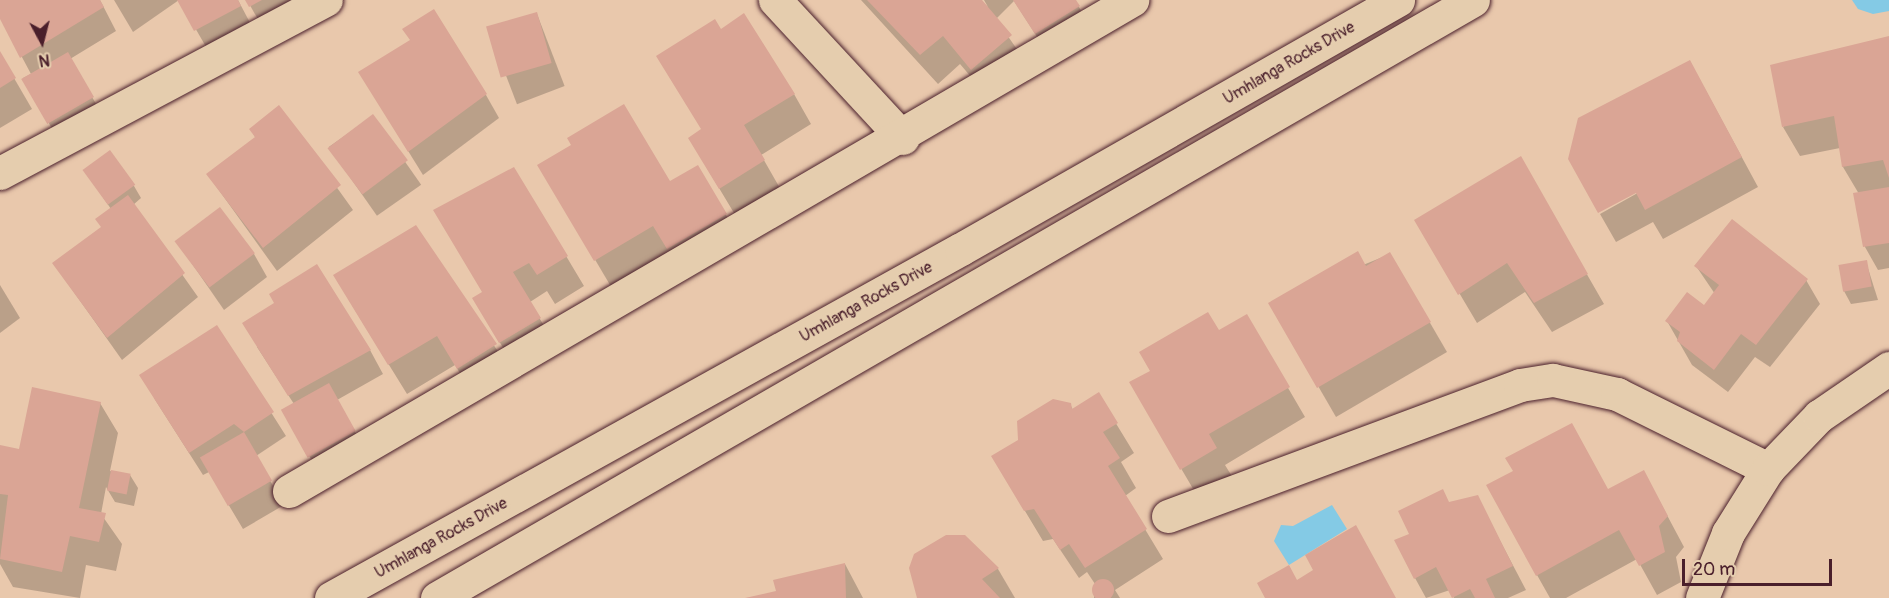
<!DOCTYPE html>
<style>
body{margin:0}
#map{position:relative;width:1889px;height:598px;overflow:hidden;background:#e9c8ac;font-family:Pangolin,sans-serif}
div>[style]{position:absolute}
[style*='--x']{left:calc(var(--x)*1px);top:calc(var(--y)*1px);width:calc(var(--w)*1px);rotate:calc(var(--a)*1deg)}
.water>*{inset:0;background:#84cae5}
.shadow>*{inset:0;background:#0003;transform-origin:0 0}
.building>*{inset:0;background:#daa595;transform-origin:0 0}
.round{border-radius:50%}
.roads{filter:drop-shadow(0 0 2px #4a1f2b) drop-shadow(0 0 2px #4a1f2b)}
.street>*{height:33px;margin:-16.5px;padding:0 16.5px;transform-origin:16.5px;border-radius:16.5px;background:#e5cdae}
.secondary>*{height:33px;margin:-16.5px;padding:0 16.5px;transform-origin:16.5px;border-radius:16.5px;background:#e5cdae}
span{translate:-50% -50%;white-space:nowrap;text-align:center;line-height:1.15;-webkit-text-stroke:6px #e5cdae;paint-order:stroke}
.street-label{font-size:16px;color:#4a1f2b}
.north{position:absolute;left:12px;top:12px;width:60px;height:60px;-webkit-text-stroke:4px #e5cdae;paint-order:stroke;rotate:173deg;font-size:16px;font-weight:700;line-height:24px;text-align:center;color:#4a1f2b}
.north::after{content:'';display:block;margin:auto;width:21px;height:27px;background:#4a1f2b;clip-path:polygon(50% 0,100% 100%,50% 72%,0 100%)}
.scale{position:absolute;left:1682px;top:559px;width:150px;height:27px;box-sizing:border-box;border:3px solid #4a1f2b;border-top:0;padding-left:8px;font-size:18px;line-height:21px;white-space:nowrap;color:#4a1f2b;-webkit-text-stroke:4px #e5cdae;paint-order:stroke}
</style>
<div id="map">
<div class="water">
<i style="clip-path:polygon(1852px 0,1889px 0,1889px 11px,1873px 14px,1858px 9px)"></i>
<i style="clip-path:polygon(1332px 505px,1347px 529px,1289px 565px,1274px 541px,1281px 525px,1293px 526px)"></i>
</div>
<div class="shadow">
<i style="clip-path:polygon(0 0,100px 0,116px 31px,70px 59px,106px 121px,62px 146px,23px 78px,31px 74px,0 16px)"></i>
<i style="clip-path:polygon(114px 0,238px 0,257px 36px,213px 59px,179px 0,133px 32px)"></i>
<i style="clip-path:polygon(247px 0,305px 0,264px 30px)"></i>
<i style="clip-path:polygon(861px 0,980px 0,988px 7px,984px 0,1075px 0,1092px 30px,1050px 57px,1014px 1px,996px 19px,1028px 65px,989px 98px,960px 64px,938px 84px)"></i>
<i style="left:537px;top:14px;width:77px;height:51px;rotate:69deg"></i>
<i style="clip-path:polygon(1889px 39px,1889px 268px,1878px 270px,1865px 247px,1859px 194px,1843px 167px,1840px 148px,1800px 156px,1783px 127px)"></i>
<i style="clip-path:polygon(0 54px,32px 109px,0 128px)"></i>
<i style="clip-path:polygon(1706px 91px,1758px 187px,1663px 239px,1653px 222px,1616px 242px,1600px 214px,1643px 190px)"></i>
<i style="clip-path:polygon(794px 94px,811px 124px,761px 155px,781px 190px,737px 218px,707px 168px,702px 130px)"></i>
<i style="clip-path:polygon(486px 95px,499px 118px,423px 175px,374px 96px)"></i>
<i style="clip-path:polygon(279px 107px,353px 210px,277px 271px,208px 175px,256px 139px,251px 129px)"></i>
<i style="left:373px;top:116px;width:84px;height:54px;rotate:55deg"></i>
<i style="clip-path:polygon(1520px 158px,1604px 304px,1552px 332px,1525px 292px,1477px 323px,1416px 220px)"></i>
<i style="clip-path:polygon(539px 165px,670px 183px,726px 215px,743px 244px,613px 290px)"></i>
<i style="clip-path:polygon(514px 169px,584px 286px,555px 304px,547px 291px,530px 302px,557px 348px,518px 372px,491px 328px,483px 292px)"></i>
<i style="clip-path:polygon(85px 171px,134px 186px,141px 198px,133px 205px,198px 297px,122px 360px,54px 264px,102px 228px,111px 209px)"></i>
<i style="clip-path:polygon(415px 227px,513px 374px,475px 398px,455px 365px,407px 394px,352px 305px)"></i>
<i style="clip-path:polygon(177px 242px,254px 254px,267px 277px,224px 310px)"></i>
<i style="clip-path:polygon(1390px 254px,1447px 352px,1336px 417px,1270px 303px)"></i>
<i style="clip-path:polygon(1866px 262px,1878px 300px,1851px 304px,1844px 291px)"></i>
<i style="clip-path:polygon(1696px 266px,1806px 280px,1820px 304px,1770px 367px,1755px 357px,1728px 392px,1692px 365px,1667px 321px,1704px 307px,1715px 294px)"></i>
<i style="clip-path:polygon(0 285px,20px 318px,0 333px)"></i>
<i style="clip-path:polygon(1246px 316px,1305px 417px,1225px 465px,1233px 478px,1199px 499px,1131px 383px)"></i>
<i style="clip-path:polygon(217px 327px,286px 436px,256px 456px,284px 505px,243px 529px,209px 472px,203px 475px,154px 398px)"></i>
<i style="clip-path:polygon(257px 347px,370px 350px,383px 374px,337px 400px,368px 455px,323px 480px,283px 410px,294px 404px)"></i>
<i style="clip-path:polygon(1098px 394px,1134px 453px,1121px 462px,1136px 488px,1125px 496px,1163px 559px,1115px 590px,1120px 598px,1094px 598px,1095px 584px,1087px 572px,1079px 578px,1053px 539px,1043px 541px,1010px 486px,1020px 440px,1070px 404px,1073px 410px)"></i>
<i style="clip-path:polygon(100px 403px,118px 433px,110px 471px,130px 475px,138px 488px,134px 506px,115px 502px,106px 487px,101px 514px,122px 544px,116px 571px,86px 565px,80px 598px,13px 587px,0 564px,0 446px,20px 450px)"></i>
<i style="clip-path:polygon(1515px 471px,1660px 502px,1684px 547px,1676px 557px,1681px 582px,1657px 595px,1637px 559px,1566px 598px,1550px 598px,1537px 575px)"></i>
<i style="clip-path:polygon(1477px 497px,1526px 590px,1508px 598px,1454px 598px,1450px 590px,1426px 598px,1415px 578px,1411px 534px,1449px 503px)"></i>
<i style="clip-path:polygon(964px 537px,998px 569px,1015px 598px,918px 598px,910px 568px)"></i>
<i style="clip-path:polygon(845px 564px,863px 598px,749px 598px,778px 592px)"></i>
</div>
<div class="building">
<i style="clip-path:polygon(0 0,100px 0,104px 7px,20px 58px,0 19px)"></i>
<i style="clip-path:polygon(177px 0,238px 0,241px 6px,194px 31px)"></i>
<i style="clip-path:polygon(245px 0,262px 0,249px 7px)"></i>
<i style="clip-path:polygon(867px 0,982px 0,1012px 35px,971px 70px,943px 36px,920px 55px)"></i>
<i style="clip-path:polygon(1013px 0,1076px 0,1080px 6px,1035px 34px)"></i>
<i style="clip-path:polygon(434px 9px,487px 94px,408px 152px,358px 72px,410px 40px,402px 29px)"></i>
<i style="left:537px;top:12px;width:53px;height:53px;rotate:74deg"></i>
<i style="clip-path:polygon(744px 13px,795px 94px,744px 125px,765px 160px,719px 189px,688px 138px,701px 129px,656px 56px,715px 19px,721px 29px)"></i>
<i style="clip-path:polygon(1889px 36px,1889px 178px,1883px 160px,1842px 167px,1834px 116px,1782px 127px,1770px 65px)"></i>
<i style="clip-path:polygon(0 51px,16px 78px,0 88px)"></i>
<i style="left:68px;top:52px;width:52px;height:54px;rotate:60deg"></i>
<i style="clip-path:polygon(1690px 60px,1742px 157px,1645px 210px,1636px 193px,1598px 213px,1568px 159px,1578px 118px)"></i>
<i style="clip-path:polygon(624px 104px,670px 181px,698px 165px,727px 214px,667px 249px,653px 226px,594px 261px,537px 165px,571px 145px,567px 138px)"></i>
<i style="clip-path:polygon(279px 105px,341px 185px,263px 248px,206px 174px,255px 137px,249px 129px)"></i>
<i style="left:373px;top:114px;width:58px;height:57px;rotate:53deg"></i>
<i style="left:110px;top:150px;width:43px;height:34px;rotate:54deg"></i>
<i style="clip-path:polygon(1521px 156px,1588px 274px,1534px 303px,1507px 263px,1458px 295px,1414px 220px)"></i>
<i style="clip-path:polygon(514px 167px,568px 256px,537px 275px,529px 263px,513px 272px,541px 318px,499px 343px,472px 298px,482px 292px,433px 210px)"></i>
<i style="clip-path:polygon(1889px 187px,1889px 243px,1863px 247px,1853px 193px)"></i>
<i style="clip-path:polygon(128px 195px,185px 273px,107px 338px,52px 263px,101px 227px,95px 219px)"></i>
<i style="left:220px;top:207px;width:58px;height:57px;rotate:53deg"></i>
<i style="clip-path:polygon(1732px 219px,1808px 279px,1756px 345px,1741px 334px,1714px 370px,1677px 341px,1680px 332px,1665px 321px,1687px 292px,1704px 305px,1719px 285px,1694px 266px)"></i>
<i style="clip-path:polygon(416px 225px,497px 344px,457px 369px,437px 336px,388px 365px,333px 275px)"></i>
<i style="clip-path:polygon(1358px 251px,1366px 266px,1390px 252px,1431px 322px,1317px 388px,1268px 303px)"></i>
<i style="left:1867px;top:260px;width:27px;height:29px;rotate:80deg"></i>
<i style="clip-path:polygon(317px 264px,371px 350px,288px 396px,242px 323px,274px 303px,269px 294px)"></i>
<i style="clip-path:polygon(1208px 312px,1219px 330px,1247px 314px,1290px 387px,1209px 434px,1217px 448px,1180px 470px,1129px 382px,1150px 371px,1139px 352px)"></i>
<i style="clip-path:polygon(217px 325px,274px 412px,244px 432px,234px 424px,189px 453px,139px 375px)"></i>
<i style="left:329px;top:383px;width:55px;height:55px;rotate:61deg"></i>
<i style="clip-path:polygon(32px 387px,101px 402px,79px 508px,106px 513px,99px 542px,70px 536px,62px 572px,0 559px,8px 495px,0 494px,0 445px,19px 449px)"></i>
<i style="clip-path:polygon(1099px 392px,1118px 423px,1103px 432px,1120px 458px,1108px 466px,1147px 529px,1085px 568px,1069px 544px,1060px 550px,1034px 509px,1024px 511px,991px 456px,1018px 440px,1017px 421px,1053px 399px,1071px 403px,1072px 409px)"></i>
<i style="clip-path:polygon(1572px 423px,1608px 489px,1644px 470px,1668px 516px,1659px 526px,1665px 552px,1639px 566px,1619px 530px,1536px 576px,1486px 485px,1513px 471px,1505px 458px)"></i>
<i style="left:244px;top:432px;width:56px;height:51px;rotate:60deg"></i>
<i style="left:111px;top:470px;width:20px;height:21px;rotate:11deg"></i>
<i style="clip-path:polygon(1443px 489px,1449px 502px,1478px 495px,1513px 566px,1486px 579px,1495px 598px,1475px 598px,1470px 589px,1452px 598px,1436px 567px,1414px 579px,1394px 540px,1409px 534px,1398px 511px)"></i>
<i style="clip-path:polygon(1356px 525px,1396px 598px,1265px 598px,1257px 583px,1289px 565px,1297px 580px,1313px 570px,1305px 555px)"></i>
<i style="clip-path:polygon(946px 535px,965px 535px,999px 568px,982px 579px,1000px 598px,917px 598px,909px 568px,914px 554px)"></i>
<i style="clip-path:polygon(845px 563px,846px 598px,745px 598px,776px 591px,773px 580px)"></i>
<i class="round" style="left:1092px;top:579px;width:22px;height:22px"></i>
</div>
<div class="roads">
<div class="street">
<i style="--x:775;--y:0;--w:188;--a:47.2"></i>
<i style="--x:0;--y:173;--w:369;--a:-28"></i>
<i style="--x:289;--y:491;--w:976;--a:-30.22"></i>
<i style="--x:1168;--y:516;--w:376;--a:-20.4"></i>
<i style="--x:1520;--y:385;--w:33;--a:-9"></i>
<i style="--x:1553;--y:380;--w:66;--a:12.3"></i>
<i style="--x:1617;--y:394;--w:169;--a:26.4"></i>
<i style="--x:1702;--y:598;--w:70;--a:-68.2"></i>
<i style="--x:1728;--y:533;--w:75;--a:-58"></i>
<i style="--x:1768;--y:469;--w:74;--a:-46.1"></i>
<i style="--x:1819;--y:416;--w:85;--a:-34.4"></i>
</div>
<div class="secondary">
<i style="--x:331;--y:598;--w:720;--a:-28.99"></i>
<i style="--x:961;--y:249;--w:503;--a:-29.67"></i>
<i style="--x:437;--y:598;--w:1196;--a:-29.99"></i>
</div>
</div>
<div class="street-label">
<span style="left:1289px;top:63px;rotate:-30deg">Umhlanga Rocks Drive</span>
<span style="left:866px;top:302px;rotate:-29deg">Umhlanga Rocks Drive</span>
<span style="left:441px;top:538px;rotate:-29deg">Umhlanga Rocks Drive</span>
</div>
<div class="north">N</div>
<div class="scale">20 m</div>
</div>
